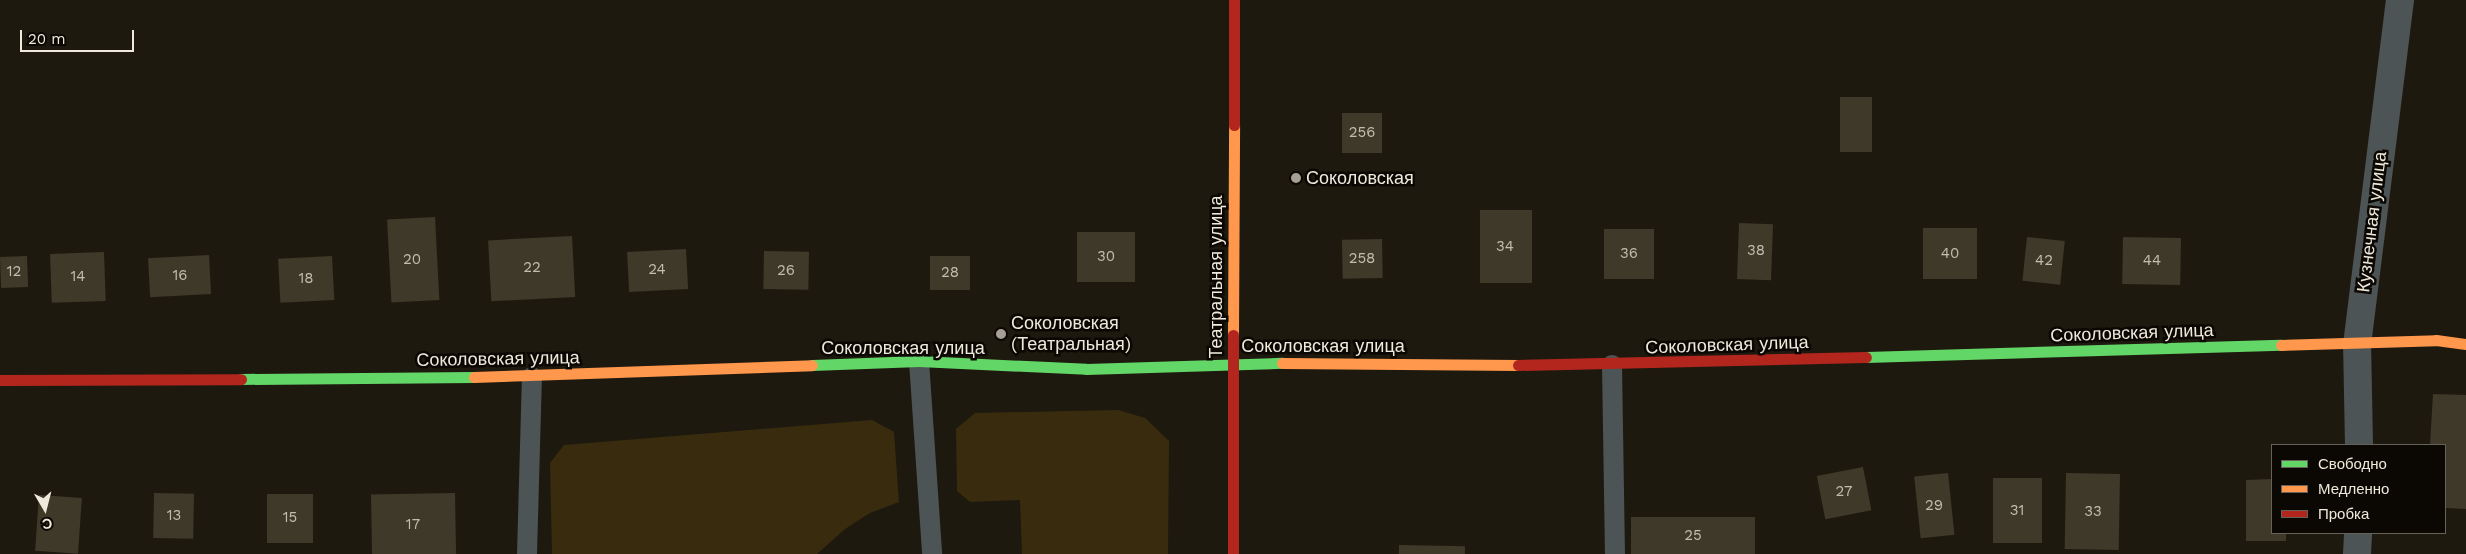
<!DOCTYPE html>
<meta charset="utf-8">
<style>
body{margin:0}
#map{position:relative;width:2466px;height:554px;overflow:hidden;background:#1e190e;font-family:"Work Sans",sans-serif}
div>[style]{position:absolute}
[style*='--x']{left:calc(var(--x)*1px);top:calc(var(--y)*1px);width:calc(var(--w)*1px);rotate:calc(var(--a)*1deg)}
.green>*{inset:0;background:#392c0e}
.building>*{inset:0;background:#3f3929;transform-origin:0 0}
.lane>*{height:20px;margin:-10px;padding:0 10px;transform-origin:10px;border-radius:10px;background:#4d5455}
.street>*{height:28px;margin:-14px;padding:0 14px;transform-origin:14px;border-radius:14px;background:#4d5455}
.fast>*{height:11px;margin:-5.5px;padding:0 5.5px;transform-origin:5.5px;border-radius:5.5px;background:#63d668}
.slow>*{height:11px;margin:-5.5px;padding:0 5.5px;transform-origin:5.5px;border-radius:5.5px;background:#ff974d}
.jam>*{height:11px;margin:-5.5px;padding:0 5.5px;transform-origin:5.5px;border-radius:5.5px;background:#b3261e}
.dots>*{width:14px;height:14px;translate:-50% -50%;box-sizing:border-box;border:2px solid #0b0702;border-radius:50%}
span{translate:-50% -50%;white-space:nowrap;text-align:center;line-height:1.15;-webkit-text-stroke:5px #0b0702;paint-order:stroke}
.number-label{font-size:15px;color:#c3bdaf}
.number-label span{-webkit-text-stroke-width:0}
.poi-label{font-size:18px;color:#efe9dc}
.left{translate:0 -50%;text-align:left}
.street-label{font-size:18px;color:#efe9dc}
.legend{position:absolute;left:2271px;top:444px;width:175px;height:90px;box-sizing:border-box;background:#0b0702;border:1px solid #666159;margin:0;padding:6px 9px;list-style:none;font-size:15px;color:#efe9dc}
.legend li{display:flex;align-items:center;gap:10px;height:25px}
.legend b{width:25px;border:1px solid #666159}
.north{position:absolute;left:20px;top:484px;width:50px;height:50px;-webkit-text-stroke:4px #0b0702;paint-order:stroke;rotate:172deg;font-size:14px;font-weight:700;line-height:20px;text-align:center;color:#efe9dc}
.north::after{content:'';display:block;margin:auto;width:18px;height:22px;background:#efe9dc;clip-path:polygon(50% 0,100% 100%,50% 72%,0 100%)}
.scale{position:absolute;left:20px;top:30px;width:114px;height:22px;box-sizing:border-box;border:2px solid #efe9dc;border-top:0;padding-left:6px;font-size:15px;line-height:18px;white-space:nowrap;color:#efe9dc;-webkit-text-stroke:4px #0b0702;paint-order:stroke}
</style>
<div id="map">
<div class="green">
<i style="clip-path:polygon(1118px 410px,1145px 418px,1169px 441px,1168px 554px,1022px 554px,1020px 500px,970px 502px,957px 491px,956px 429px,975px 413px)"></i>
<i style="clip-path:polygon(872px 420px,894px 432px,899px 502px,870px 513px,845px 529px,817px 554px,552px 554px,550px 463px,564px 445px)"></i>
</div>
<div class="building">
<i style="left:1840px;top:97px;width:32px;height:55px"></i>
<i style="left:1342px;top:113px;width:40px;height:40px"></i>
<i style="left:1480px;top:210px;width:52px;height:73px"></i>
<i style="left:435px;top:217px;width:83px;height:48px;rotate:87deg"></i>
<i style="left:1739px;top:223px;width:34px;height:56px;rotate:2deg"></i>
<i style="left:1923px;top:228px;width:54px;height:51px"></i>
<i style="left:1604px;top:229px;width:50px;height:50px"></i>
<i style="left:1077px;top:232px;width:58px;height:50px"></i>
<i style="left:572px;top:236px;width:61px;height:84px;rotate:87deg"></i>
<i style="left:2027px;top:237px;width:38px;height:44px;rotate:6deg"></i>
<i style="left:2123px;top:237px;width:58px;height:47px;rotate:1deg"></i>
<i style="left:1382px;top:239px;width:39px;height:40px;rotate:89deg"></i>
<i style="left:686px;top:249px;width:40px;height:59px;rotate:87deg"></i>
<i style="left:764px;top:251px;width:45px;height:38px;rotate:1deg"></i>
<i style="left:104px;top:252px;width:49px;height:54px;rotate:88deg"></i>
<i style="left:209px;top:255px;width:39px;height:61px;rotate:87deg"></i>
<i style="left:27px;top:256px;width:31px;height:27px;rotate:88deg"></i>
<i style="left:332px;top:256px;width:44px;height:54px;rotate:87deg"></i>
<i style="left:930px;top:256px;width:40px;height:34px"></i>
<i style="clip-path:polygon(2433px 394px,2466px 395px,2466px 509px,2445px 508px,2445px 445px,2430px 445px)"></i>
<i style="left:1863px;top:467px;width:44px;height:47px;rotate:79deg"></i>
<i style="left:1948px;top:473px;width:62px;height:34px;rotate:84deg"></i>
<i style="left:2066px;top:473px;width:54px;height:76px;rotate:1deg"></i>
<i style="left:1993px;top:478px;width:49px;height:65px"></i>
<i style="clip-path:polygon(2272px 479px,2272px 533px,2286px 533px,2286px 541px,2246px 541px,2246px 480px)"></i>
<i style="left:154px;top:493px;width:40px;height:45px;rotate:1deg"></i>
<i style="left:455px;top:493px;width:61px;height:84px;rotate:89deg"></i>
<i style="left:267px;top:494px;width:46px;height:49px"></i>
<i style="left:39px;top:495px;width:43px;height:56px;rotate:4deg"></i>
<i style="left:1755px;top:517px;width:37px;height:124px;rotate:90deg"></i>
<i style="left:1399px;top:545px;width:66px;height:9px;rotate:1deg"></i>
</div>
<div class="lane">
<i style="--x:919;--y:361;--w:193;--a:86.1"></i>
<i style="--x:1612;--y:365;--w:189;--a:89.1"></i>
<i style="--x:527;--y:554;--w:177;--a:-88.4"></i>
</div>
<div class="street">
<i style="--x:2359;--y:445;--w:100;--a:-91.1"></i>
<i style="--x:2357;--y:345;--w:348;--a:-82.9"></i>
<i style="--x:2357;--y:554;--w:21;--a:-87"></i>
</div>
<div class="fast">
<i style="--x:1866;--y:357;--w:415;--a:-1.7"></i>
<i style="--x:812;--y:365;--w:107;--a:-2.1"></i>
<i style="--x:919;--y:361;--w:167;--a:2.7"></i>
<i style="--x:1086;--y:369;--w:196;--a:-1.8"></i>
<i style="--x:241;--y:379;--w:233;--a:-0.5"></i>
</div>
<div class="slow">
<i style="--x:1233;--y:335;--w:210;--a:-89.7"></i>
<i style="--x:2281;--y:345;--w:155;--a:-1.8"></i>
<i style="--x:2436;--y:340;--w:30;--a:8"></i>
<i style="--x:1282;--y:363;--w:236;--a:0.5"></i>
<i style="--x:474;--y:377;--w:338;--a:-2"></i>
</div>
<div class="jam">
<i style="--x:1234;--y:125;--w:125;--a:-90"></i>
<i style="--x:1518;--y:365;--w:348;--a:-1.3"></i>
<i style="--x:0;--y:380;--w:241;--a:-0.2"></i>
<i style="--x:1233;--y:554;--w:219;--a:-90"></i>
</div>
<div class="dots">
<i style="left:1296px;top:178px;background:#a6a094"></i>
<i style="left:1001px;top:334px;background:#a6a094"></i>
</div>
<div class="number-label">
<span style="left:1362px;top:133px">256</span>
<span style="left:1505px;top:247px">34</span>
<span style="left:1756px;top:251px">38</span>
<span style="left:1629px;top:254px">36</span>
<span style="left:1950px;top:254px">40</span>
<span style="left:1106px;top:257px">30</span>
<span style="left:1362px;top:259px">258</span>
<span style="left:412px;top:260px">20</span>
<span style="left:2044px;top:261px">42</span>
<span style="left:2152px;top:261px">44</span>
<span style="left:532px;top:268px">22</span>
<span style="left:657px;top:270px">24</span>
<span style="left:786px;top:271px">26</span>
<span style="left:14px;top:272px">12</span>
<span style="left:950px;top:273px">28</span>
<span style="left:180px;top:276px">16</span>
<span style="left:78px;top:277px">14</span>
<span style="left:306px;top:279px">18</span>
<span style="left:1844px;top:492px">27</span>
<span style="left:1934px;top:506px">29</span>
<span style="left:2017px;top:511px">31</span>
<span style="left:2093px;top:512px">33</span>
<span style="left:174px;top:516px">13</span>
<span style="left:290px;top:518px">15</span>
<span style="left:413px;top:525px">17</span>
<span style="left:1693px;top:536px">25</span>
</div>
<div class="poi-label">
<span class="left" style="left:1306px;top:178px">Соколовская</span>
<span class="left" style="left:1011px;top:334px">Соколовская<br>(Театральная)</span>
</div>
<div class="street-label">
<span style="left:2372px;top:222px;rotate:-83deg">Кузнечная улица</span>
<span style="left:1216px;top:277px;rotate:-90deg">Театральная улица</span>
<span style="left:2132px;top:333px;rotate:-2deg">Соколовская улица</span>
<span style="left:1727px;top:345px;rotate:-2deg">Соколовская улица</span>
<span style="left:1323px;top:346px">Соколовская улица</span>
<span style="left:903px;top:348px">Соколовская улица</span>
<span style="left:498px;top:359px;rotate:-1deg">Соколовская улица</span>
</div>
<ul class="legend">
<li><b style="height:6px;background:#63d668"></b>Свободно</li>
<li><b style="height:6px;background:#ff974d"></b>Медленно</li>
<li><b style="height:6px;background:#b3261e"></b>Пробка</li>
</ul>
<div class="north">С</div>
<div class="scale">20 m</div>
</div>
